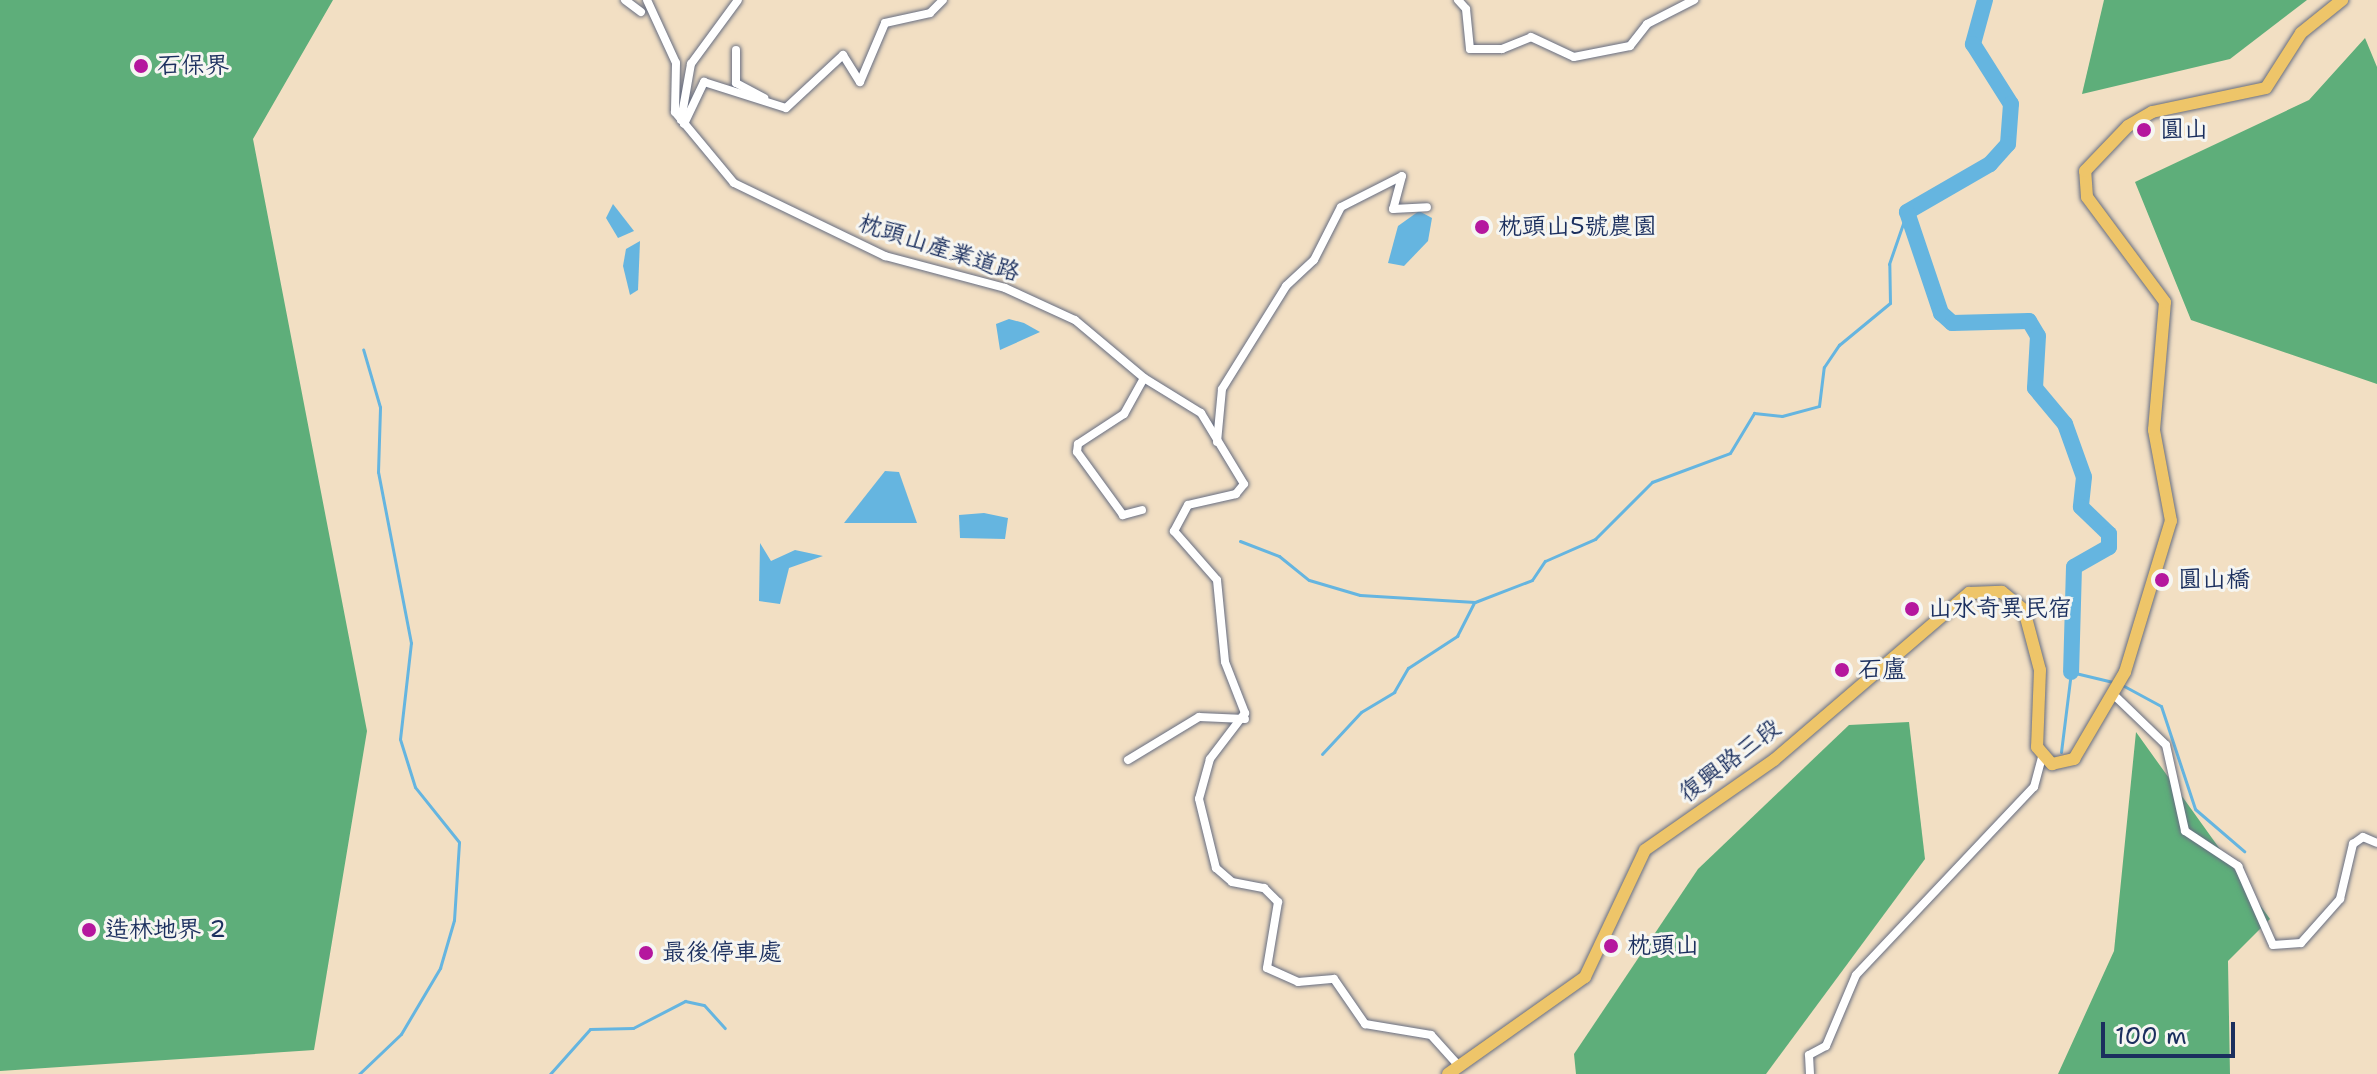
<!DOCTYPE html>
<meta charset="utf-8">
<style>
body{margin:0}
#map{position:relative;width:2377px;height:1074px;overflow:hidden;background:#f2dfc3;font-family:"Shantell Sans","LXGW WenKai TC",sans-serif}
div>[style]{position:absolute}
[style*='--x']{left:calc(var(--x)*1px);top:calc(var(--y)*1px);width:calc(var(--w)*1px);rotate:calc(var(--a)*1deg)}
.forest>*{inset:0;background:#5eae7a}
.water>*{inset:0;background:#65b5e0}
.stream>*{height:3px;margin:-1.5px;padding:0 1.5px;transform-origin:1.5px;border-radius:1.5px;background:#65b5e0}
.river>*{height:16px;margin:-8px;padding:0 8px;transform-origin:8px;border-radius:8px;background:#65b5e0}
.roads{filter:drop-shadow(0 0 2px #666d81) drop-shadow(0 0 2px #666d81)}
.minor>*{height:8px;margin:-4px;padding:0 4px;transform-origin:4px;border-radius:4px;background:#fff}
.primary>*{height:12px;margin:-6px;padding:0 6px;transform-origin:6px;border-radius:6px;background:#eec569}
.dots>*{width:22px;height:22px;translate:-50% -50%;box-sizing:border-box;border:4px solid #f6f6f2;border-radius:50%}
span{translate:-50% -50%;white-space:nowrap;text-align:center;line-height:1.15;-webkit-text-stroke:6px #f6f6f2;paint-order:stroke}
.poi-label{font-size:24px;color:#1b2f5e}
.left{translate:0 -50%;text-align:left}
.street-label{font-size:24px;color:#1b2f5e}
.scale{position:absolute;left:2101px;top:1022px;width:134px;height:36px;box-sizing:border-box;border:4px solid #1b2f5e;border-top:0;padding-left:10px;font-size:24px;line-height:28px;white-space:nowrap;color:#1b2f5e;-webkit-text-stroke:6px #f6f6f2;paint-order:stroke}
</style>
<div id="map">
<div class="forest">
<i style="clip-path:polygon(0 0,333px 0,253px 139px,367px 731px,314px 1050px,0 1071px)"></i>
<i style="clip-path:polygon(2104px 0,2307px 0,2230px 59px,2082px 94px)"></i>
<i style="clip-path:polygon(2365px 38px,2377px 67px,2377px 384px,2191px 320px,2135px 182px,2309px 100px)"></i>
<i style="clip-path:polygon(1909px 722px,1925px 859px,1766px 1074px,1576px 1074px,1574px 1054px,1698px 869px,1849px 725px)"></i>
<i style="clip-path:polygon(2136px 732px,2270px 919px,2228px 961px,2230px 1074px,2058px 1074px,2114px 951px)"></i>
</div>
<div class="water">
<i style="clip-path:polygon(613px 204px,634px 231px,618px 238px,606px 218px)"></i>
<i style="clip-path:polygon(1419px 211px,1432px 218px,1428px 241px,1404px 266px,1388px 263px,1398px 226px)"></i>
<i style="clip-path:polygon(640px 241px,638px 290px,630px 295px,623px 266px,626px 249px)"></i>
<i style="clip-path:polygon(1009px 319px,1024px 323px,1040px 332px,1000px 350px,996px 324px)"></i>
<i style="clip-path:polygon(885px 471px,899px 472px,917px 523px,844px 523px)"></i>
<i style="clip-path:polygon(984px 513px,1008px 518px,1005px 539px,960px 538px,959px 515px)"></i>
<i style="clip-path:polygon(760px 543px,771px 561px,795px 550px,823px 556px,789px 568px,780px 604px,759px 601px)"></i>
</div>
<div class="stream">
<i style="--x:1240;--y:541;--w:42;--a:21"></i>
<i style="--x:1279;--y:556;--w:38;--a:39"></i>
<i style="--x:1309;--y:580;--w:53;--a:16.4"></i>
<i style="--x:1360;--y:595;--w:115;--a:3.5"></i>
<i style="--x:1475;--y:602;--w:61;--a:-21.1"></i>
<i style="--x:1532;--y:580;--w:23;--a:-56"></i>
<i style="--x:1545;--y:561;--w:55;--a:-23.7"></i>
<i style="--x:1595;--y:539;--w:81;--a:-45"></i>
<i style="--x:1652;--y:482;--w:83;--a:-20.4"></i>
<i style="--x:1730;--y:453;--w:47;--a:-59"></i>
<i style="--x:1754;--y:413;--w:28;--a:6"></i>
<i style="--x:1782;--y:416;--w:38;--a:-15"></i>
<i style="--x:1819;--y:406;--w:39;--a:-83"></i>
<i style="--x:1824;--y:367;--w:27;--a:-56"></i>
<i style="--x:1839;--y:345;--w:66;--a:-39.5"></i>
<i style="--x:1890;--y:303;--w:39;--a:-91"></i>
<i style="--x:1889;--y:264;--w:55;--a:-70.9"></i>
<i style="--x:2124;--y:686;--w:42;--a:28.4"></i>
<i style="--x:2161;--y:706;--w:108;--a:71.7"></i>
<i style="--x:2195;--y:809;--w:65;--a:40.6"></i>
<i style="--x:2061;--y:752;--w:81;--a:-82.9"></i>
<i style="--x:2071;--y:672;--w:43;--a:13.4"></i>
<i style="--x:1322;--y:754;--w:57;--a:-47.1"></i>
<i style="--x:1361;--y:712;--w:39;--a:-31"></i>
<i style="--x:1394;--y:692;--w:28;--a:-60"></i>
<i style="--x:1408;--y:668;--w:59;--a:-33.1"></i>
<i style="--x:1457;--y:636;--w:37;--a:-63"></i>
<i style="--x:359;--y:1074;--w:58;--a:-43.6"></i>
<i style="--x:401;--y:1034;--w:77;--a:-59.4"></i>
<i style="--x:440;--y:968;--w:50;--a:-73.7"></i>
<i style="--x:454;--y:920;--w:78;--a:-86.3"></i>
<i style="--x:459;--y:842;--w:70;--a:-128.7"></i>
<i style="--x:415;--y:787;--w:50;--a:-107.4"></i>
<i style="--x:400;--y:739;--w:97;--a:-83.5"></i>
<i style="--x:411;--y:643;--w:174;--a:-100.9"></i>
<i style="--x:378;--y:472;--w:65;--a:-88.2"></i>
<i style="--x:380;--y:407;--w:60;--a:-106.3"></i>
<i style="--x:550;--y:1074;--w:60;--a:-48.4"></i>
<i style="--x:590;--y:1029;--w:43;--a:-1.3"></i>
<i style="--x:633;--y:1028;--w:59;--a:-27.4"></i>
<i style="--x:685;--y:1001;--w:19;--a:12"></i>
<i style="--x:704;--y:1005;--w:31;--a:48"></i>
</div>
<div class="river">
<i style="--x:1985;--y:0;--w:46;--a:105.3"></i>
<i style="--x:1973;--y:44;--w:71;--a:57.7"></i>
<i style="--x:2011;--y:104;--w:40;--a:94.3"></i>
<i style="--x:2008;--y:144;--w:27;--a:132"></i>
<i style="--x:1990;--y:164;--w:96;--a:150"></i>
<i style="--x:1907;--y:212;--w:107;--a:71.4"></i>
<i style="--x:1941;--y:313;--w:15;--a:42"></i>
<i style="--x:1952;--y:323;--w:77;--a:-1.5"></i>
<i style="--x:2029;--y:321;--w:17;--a:59"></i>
<i style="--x:2038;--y:336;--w:52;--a:93.3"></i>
<i style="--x:2035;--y:388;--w:47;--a:50.2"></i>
<i style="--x:2065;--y:424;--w:56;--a:70.3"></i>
<i style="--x:2084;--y:477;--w:30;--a:96"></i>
<i style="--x:2081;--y:507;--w:39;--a:44"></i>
<i style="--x:2109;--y:534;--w:13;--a:90"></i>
<i style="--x:2109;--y:547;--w:40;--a:150.3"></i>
<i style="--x:2074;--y:567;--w:105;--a:91.6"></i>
</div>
<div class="roads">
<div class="minor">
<i style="--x:625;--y:0;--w:20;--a:37"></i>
<i style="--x:647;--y:0;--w:69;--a:65.3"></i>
<i style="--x:676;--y:63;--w:49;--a:91.2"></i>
<i style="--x:675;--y:112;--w:92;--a:50.3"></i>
<i style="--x:734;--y:183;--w:168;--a:25.8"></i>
<i style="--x:885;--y:256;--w:124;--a:14.9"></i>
<i style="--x:1005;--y:288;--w:77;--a:24.6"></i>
<i style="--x:1075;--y:320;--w:90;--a:40"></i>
<i style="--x:1144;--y:378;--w:67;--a:31.6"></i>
<i style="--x:1201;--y:413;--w:83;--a:58.8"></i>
<i style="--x:1244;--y:484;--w:13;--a:129"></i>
<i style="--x:1236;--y:494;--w:49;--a:167.1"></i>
<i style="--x:1188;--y:505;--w:30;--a:118"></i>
<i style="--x:1174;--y:531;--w:65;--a:48.7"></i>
<i style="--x:1217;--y:580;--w:82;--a:84.4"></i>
<i style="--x:1225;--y:662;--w:55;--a:68.6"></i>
<i style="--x:1245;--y:713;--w:58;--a:127.3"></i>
<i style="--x:1210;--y:759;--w:41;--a:105.4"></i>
<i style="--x:1199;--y:799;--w:71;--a:76.2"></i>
<i style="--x:1216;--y:868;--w:21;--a:41"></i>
<i style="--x:1232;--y:882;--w:33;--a:11"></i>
<i style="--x:1264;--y:888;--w:20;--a:45"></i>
<i style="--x:1278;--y:902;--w:67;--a:99.5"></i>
<i style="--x:1267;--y:968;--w:34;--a:24"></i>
<i style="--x:1298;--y:982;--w:36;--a:-5"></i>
<i style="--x:1334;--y:979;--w:55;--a:55.4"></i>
<i style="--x:1365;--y:1024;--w:67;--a:9.5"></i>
<i style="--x:1431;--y:1035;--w:40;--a:48"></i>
<i style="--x:1458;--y:0;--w:12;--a:48"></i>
<i style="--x:1466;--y:9;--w:40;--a:84.3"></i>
<i style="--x:1470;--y:49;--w:32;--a:0"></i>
<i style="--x:1502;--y:49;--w:31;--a:-22"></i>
<i style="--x:1531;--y:37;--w:47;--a:24.9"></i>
<i style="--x:1574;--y:57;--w:57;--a:-11.1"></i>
<i style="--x:1630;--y:46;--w:28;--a:-52"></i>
<i style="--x:1647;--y:24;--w:53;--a:-27.1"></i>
<i style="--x:736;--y:50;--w:33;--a:90"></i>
<i style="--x:736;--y:83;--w:32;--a:28"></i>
<i style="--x:681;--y:120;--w:57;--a:-79.9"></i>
<i style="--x:691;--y:64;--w:79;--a:-53.7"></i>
<i style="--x:684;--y:124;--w:47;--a:-64.5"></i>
<i style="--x:704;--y:82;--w:86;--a:17.6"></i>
<i style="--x:786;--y:108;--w:78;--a:-42.9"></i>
<i style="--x:843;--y:55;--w:32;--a:58"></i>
<i style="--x:860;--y:82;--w:64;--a:-67"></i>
<i style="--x:885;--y:23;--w:46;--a:-12.5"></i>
<i style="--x:930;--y:13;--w:18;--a:-45"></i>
<i style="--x:1217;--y:442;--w:53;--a:-84.6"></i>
<i style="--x:1222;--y:389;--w:121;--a:-58.1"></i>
<i style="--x:1286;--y:286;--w:38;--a:-43"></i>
<i style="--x:1314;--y:260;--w:59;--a:-63"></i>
<i style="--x:1341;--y:207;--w:68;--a:-26.9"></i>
<i style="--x:1402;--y:176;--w:34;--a:105"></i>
<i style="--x:1393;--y:209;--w:34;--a:-3"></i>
<i style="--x:1142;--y:510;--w:20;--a:165"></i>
<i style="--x:1123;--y:515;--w:78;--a:-126.1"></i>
<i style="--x:1077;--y:452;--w:8;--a:-83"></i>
<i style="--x:1078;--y:444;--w:55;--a:-33.1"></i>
<i style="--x:1124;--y:414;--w:41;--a:-60.9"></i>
<i style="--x:2114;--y:695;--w:72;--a:43.9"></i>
<i style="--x:2166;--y:745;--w:88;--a:77.5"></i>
<i style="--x:2185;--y:831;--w:64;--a:33.4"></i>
<i style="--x:2238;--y:866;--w:86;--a:66.1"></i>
<i style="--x:2273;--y:945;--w:28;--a:-4"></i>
<i style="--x:2301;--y:943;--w:59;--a:-48.4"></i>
<i style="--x:2340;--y:899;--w:57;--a:-76.7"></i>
<i style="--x:2353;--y:844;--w:12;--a:-35"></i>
<i style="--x:2363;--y:837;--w:15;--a:23"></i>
<i style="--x:1128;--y:760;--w:83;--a:-31.2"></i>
<i style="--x:1199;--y:717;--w:46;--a:2.5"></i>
<i style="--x:1810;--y:1074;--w:19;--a:-93"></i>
<i style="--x:1809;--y:1055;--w:19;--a:-28"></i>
<i style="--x:1826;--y:1046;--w:77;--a:-67.1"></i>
<i style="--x:1856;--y:975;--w:259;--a:-46.6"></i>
<i style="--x:2034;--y:787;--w:30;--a:-75"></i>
</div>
<div class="primary">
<i style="--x:1448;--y:1074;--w:168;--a:-35.3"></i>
<i style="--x:1585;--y:977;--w:140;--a:-64.7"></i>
<i style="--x:1645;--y:850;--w:157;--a:-34.9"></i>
<i style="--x:1774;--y:760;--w:257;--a:-40.6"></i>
<i style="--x:1969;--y:593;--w:33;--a:-2"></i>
<i style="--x:2002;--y:592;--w:28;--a:39"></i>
<i style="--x:2024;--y:610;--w:62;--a:75.1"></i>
<i style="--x:2040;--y:670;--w:77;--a:92.2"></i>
<i style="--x:2037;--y:747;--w:23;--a:49"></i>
<i style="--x:2052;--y:764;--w:23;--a:-13"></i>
<i style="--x:2074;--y:759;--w:101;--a:-59.6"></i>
<i style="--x:2125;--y:672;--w:158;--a:-73.1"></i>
<i style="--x:2171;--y:521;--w:93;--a:-100.6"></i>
<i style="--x:2154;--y:430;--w:128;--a:-85.1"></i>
<i style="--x:2165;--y:302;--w:131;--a:-126.6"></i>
<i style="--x:2087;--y:197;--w:26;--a:-94"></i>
<i style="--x:2085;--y:171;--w:62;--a:-46.3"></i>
<i style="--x:2128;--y:126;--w:28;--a:-30"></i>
<i style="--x:2152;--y:112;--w:116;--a:-11.9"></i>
<i style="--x:2266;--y:88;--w:65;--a:-57.5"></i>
<i style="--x:2301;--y:33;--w:53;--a:-38.8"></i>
</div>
</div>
<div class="dots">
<i style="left:141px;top:66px;background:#b5179e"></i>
<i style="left:2144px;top:130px;background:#b5179e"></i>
<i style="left:1482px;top:227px;background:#b5179e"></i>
<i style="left:2162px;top:580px;background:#b5179e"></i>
<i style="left:1912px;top:609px;background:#b5179e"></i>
<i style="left:1842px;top:670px;background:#b5179e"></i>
<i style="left:89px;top:930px;background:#b5179e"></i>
<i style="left:1611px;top:946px;background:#b5179e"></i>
<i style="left:646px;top:953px;background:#b5179e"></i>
</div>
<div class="poi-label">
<span class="left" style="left:157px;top:66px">石保界</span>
<span class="left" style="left:2160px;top:130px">圓山</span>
<span class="left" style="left:1498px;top:227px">枕頭山5號農園</span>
<span class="left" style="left:2178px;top:580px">圓山橋</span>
<span class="left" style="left:1928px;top:609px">山水奇異民宿</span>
<span class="left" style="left:1858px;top:670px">石盧</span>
<span class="left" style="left:105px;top:930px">造林地界 2</span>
<span class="left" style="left:1627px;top:946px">枕頭山</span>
<span class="left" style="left:662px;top:953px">最後停車處</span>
</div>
<div class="street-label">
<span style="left:939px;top:248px;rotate:18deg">枕頭山產業道路</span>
<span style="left:1730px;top:761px;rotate:-37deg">復興路三段</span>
</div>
<div class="scale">100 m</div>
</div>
